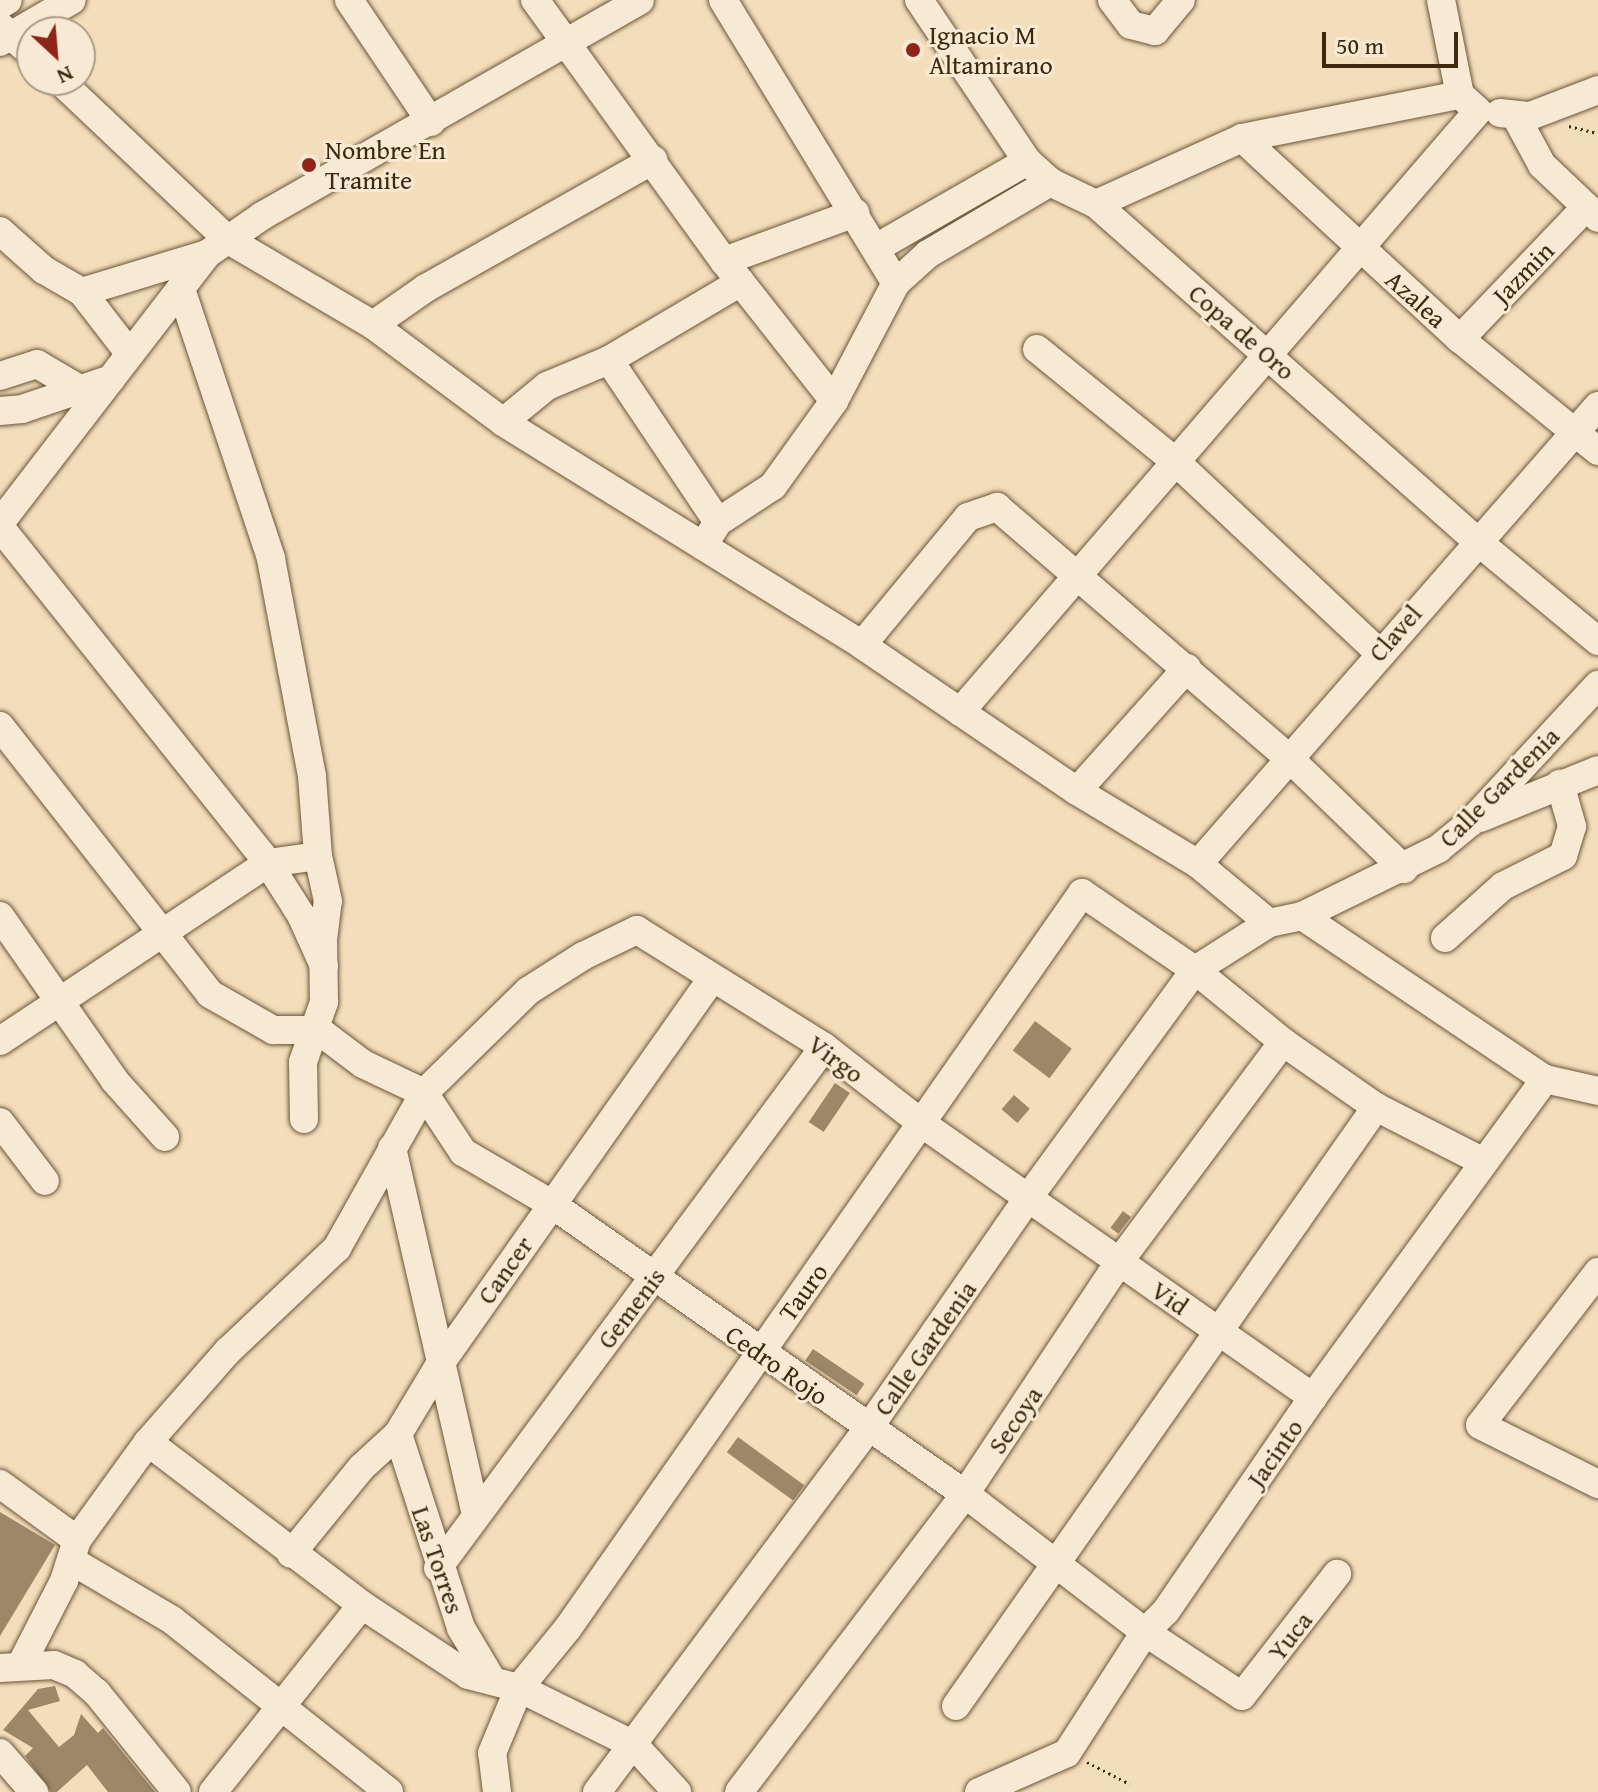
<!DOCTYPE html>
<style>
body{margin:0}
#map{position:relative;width:1598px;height:1792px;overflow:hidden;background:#f3ddbb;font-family:"Gentium Book Plus",serif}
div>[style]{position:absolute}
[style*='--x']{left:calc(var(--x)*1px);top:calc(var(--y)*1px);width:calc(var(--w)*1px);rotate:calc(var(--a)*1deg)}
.building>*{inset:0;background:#9c8768;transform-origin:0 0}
.path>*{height:3px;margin-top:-1.5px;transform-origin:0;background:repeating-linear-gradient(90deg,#3e290f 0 2px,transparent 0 6px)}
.roads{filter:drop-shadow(0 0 2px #6b563a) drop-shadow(0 0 2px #6b563a)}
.minor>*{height:28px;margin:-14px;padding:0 14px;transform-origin:14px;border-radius:14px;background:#f7e9d3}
.dots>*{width:22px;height:22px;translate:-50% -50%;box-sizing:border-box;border:4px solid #f7e9d3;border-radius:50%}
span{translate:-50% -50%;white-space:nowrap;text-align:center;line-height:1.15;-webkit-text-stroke:6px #f7e9d3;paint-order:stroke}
.poi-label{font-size:26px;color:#3e290f}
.left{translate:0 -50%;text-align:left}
.street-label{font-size:26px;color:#3e290f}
.north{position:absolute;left:16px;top:16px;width:80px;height:80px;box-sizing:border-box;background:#f7e9d3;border:2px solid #ad9c85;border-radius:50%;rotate:154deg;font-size:22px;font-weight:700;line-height:32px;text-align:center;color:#3e290f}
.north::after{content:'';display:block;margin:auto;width:28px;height:36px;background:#8f2418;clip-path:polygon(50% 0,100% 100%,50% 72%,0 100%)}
.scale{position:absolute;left:1322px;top:32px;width:136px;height:36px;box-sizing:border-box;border:4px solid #3e290f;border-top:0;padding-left:10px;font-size:24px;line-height:28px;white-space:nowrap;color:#3e290f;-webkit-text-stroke:6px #f7e9d3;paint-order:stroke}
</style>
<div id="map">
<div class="building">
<i style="left:1035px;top:1021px;width:46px;height:37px;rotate:37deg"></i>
<i style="left:835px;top:1083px;width:18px;height:47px;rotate:34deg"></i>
<i style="left:1014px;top:1095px;width:21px;height:19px;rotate:41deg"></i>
<i style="left:1123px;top:1211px;width:10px;height:21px;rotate:37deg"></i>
<i style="left:813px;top:1349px;width:62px;height:14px;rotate:34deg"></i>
<i style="left:738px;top:1437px;width:82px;height:19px;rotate:36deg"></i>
<i style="clip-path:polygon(0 1512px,55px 1545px,0 1636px)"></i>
<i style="clip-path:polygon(55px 1686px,60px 1701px,28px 1710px,59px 1747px,74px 1735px,81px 1714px,98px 1733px,103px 1728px,155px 1792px,108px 1792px,87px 1765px,57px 1792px,51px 1792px,25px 1756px,33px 1748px,3px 1730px,38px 1689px)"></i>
</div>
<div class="path">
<i style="--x:1569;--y:126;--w:30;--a:14"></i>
<i style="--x:1087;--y:1762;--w:48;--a:27.1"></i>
</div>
<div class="roads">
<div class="minor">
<i style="--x:349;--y:0;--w:147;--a:56.1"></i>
<i style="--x:535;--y:0;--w:322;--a:54.1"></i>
<i style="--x:724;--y:261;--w:178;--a:51.8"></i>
<i style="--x:723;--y:0;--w:332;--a:58.6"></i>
<i style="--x:919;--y:0;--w:194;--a:56.1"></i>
<i style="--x:1027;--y:161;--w:31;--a:42"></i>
<i style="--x:1050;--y:182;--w:51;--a:25.6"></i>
<i style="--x:1096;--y:204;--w:509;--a:41.49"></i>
<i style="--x:1477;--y:541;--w:157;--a:39.6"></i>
<i style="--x:1112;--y:0;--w:31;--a:53"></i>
<i style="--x:1131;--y:25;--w:25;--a:14"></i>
<i style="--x:1155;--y:31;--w:40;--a:-50"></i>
<i style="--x:0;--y:5;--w:9;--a:-32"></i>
<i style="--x:0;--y:26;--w:43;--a:41.2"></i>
<i style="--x:0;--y:42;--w:83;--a:-30.3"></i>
<i style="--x:59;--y:80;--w:231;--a:43.4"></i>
<i style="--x:227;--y:239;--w:169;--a:30.5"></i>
<i style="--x:373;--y:325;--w:162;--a:36.7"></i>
<i style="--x:503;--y:422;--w:423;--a:31.8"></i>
<i style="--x:862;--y:645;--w:260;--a:34.2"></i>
<i style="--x:1077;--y:791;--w:141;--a:31.1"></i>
<i style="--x:1198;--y:864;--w:92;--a:39.7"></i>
<i style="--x:1500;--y:113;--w:30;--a:6"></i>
<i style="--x:1530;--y:116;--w:73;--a:-20.9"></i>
<i style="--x:1515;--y:115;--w:57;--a:61.6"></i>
<i style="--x:1542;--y:165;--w:77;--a:43.4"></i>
<i style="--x:1242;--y:138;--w:297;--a:42.7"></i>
<i style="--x:1460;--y:339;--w:178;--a:39.1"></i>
<i style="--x:1096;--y:204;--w:160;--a:-24.3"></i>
<i style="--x:1242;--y:138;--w:222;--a:-11.2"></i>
<i style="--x:0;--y:231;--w:59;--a:41.6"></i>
<i style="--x:44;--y:270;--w:44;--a:30.1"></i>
<i style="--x:82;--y:292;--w:78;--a:52.3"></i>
<i style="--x:876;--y:248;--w:174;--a:-29.9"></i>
<i style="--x:724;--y:261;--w:140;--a:-20.1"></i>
<i style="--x:82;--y:292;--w:131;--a:-16.9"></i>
<i style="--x:373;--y:325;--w:65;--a:-34.9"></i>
<i style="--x:426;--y:288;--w:261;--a:-29.4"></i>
<i style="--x:1460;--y:339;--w:182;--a:-46.3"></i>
<i style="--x:1037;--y:349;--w:179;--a:39.1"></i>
<i style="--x:1176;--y:462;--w:277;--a:43.2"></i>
<i style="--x:609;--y:360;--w:195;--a:56.1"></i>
<i style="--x:0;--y:376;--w:39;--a:-18"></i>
<i style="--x:37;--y:364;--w:45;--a:30.5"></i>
<i style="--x:0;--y:411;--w:22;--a:-5"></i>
<i style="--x:22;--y:409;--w:94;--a:-18.6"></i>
<i style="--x:503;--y:422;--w:57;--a:-39.3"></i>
<i style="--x:547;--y:386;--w:67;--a:-22.8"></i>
<i style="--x:609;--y:360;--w:153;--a:-30.6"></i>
<i style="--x:0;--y:523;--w:339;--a:-52.4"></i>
<i style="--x:207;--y:254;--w:67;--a:-34.6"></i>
<i style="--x:262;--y:216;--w:435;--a:-29.7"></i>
<i style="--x:0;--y:527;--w:430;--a:51.4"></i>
<i style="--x:268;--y:863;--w:62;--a:57.6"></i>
<i style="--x:301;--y:915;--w:56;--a:65.7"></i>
<i style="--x:703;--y:546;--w:28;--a:-58"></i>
<i style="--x:718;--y:522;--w:66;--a:-33.2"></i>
<i style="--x:773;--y:486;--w:105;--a:-54.3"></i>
<i style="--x:834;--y:401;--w:133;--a:-62.3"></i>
<i style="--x:896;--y:283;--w:43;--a:-42.2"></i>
<i style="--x:928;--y:254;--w:142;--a:-30.5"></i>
<i style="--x:862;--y:645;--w:166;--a:-50.4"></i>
<i style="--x:968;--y:517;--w:31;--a:-19"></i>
<i style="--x:997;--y:507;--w:385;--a:40.7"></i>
<i style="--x:1289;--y:758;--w:160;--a:44"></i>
<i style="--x:960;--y:712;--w:793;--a:-49.24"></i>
<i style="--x:1478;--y:111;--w:24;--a:-138"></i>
<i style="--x:1460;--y:95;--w:97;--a:-101.3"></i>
<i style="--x:0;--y:726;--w:340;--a:51.9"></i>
<i style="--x:210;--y:994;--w:73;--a:29.7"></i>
<i style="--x:273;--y:1030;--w:45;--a:0"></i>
<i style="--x:318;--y:1030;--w:56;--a:37.1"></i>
<i style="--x:363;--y:1064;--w:68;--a:25.4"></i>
<i style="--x:424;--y:1093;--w:71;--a:56.5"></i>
<i style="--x:463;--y:1152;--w:101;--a:30.4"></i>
<i style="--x:550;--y:1203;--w:507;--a:35.04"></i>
<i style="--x:965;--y:1494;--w:227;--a:37.5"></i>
<i style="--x:1145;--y:1632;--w:116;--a:33.4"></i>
<i style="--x:1242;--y:1696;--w:155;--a:-52.1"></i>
<i style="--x:1077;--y:791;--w:165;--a:-48.2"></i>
<i style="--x:1480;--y:818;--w:127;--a:-22.1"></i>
<i style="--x:1198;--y:864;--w:608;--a:-48.87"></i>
<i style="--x:0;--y:916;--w:201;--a:55.1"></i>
<i style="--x:115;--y:1081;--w:75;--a:48.2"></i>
<i style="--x:1302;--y:916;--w:293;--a:33.9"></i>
<i style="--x:1545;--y:1079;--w:54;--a:12.8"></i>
<i style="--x:1445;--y:938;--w:78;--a:-41.9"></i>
<i style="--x:1503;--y:886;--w:67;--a:-26.6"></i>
<i style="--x:1563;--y:856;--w:31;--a:-73"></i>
<i style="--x:1572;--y:826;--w:44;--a:-105.9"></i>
<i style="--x:0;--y:1041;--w:322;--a:-33.6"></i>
<i style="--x:268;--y:863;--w:50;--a:-8"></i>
<i style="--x:318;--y:856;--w:80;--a:-94.3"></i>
<i style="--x:312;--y:776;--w:222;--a:-100.7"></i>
<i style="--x:271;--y:558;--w:284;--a:-108.5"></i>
<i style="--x:304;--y:1119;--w:57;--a:-91"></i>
<i style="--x:303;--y:1062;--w:64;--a:-70.7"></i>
<i style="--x:324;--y:1002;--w:62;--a:-90.9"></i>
<i style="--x:323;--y:940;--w:39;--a:-83"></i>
<i style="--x:328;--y:901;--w:46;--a:-102.5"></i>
<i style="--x:0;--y:1122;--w:74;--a:52.7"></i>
<i style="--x:392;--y:1148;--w:376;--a:77.1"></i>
<i style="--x:1598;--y:1272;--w:193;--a:127.6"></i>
<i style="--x:1480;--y:1425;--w:132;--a:26.6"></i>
<i style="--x:398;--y:1434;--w:204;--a:72"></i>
<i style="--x:461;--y:1628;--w:61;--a:59.2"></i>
<i style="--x:148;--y:1442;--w:269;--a:37.3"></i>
<i style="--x:362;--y:1605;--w:127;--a:33.4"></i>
<i style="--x:468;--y:1675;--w:53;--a:14.3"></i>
<i style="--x:519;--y:1688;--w:128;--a:26.4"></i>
<i style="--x:634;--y:1745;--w:64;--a:47.5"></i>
<i style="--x:0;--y:1484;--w:95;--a:36"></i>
<i style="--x:291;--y:1554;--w:112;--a:-50.8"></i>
<i style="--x:362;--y:1467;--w:49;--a:-42.5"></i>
<i style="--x:398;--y:1434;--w:82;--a:-59"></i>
<i style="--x:440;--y:1364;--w:472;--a:-54.8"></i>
<i style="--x:72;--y:1561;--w:116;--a:30.5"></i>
<i style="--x:172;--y:1620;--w:277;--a:38.4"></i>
<i style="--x:438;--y:1568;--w:648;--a:-53.47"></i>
<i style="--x:22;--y:1663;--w:92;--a:-62.9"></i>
<i style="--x:64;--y:1581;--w:43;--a:-72.4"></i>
<i style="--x:77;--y:1540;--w:121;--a:-54.1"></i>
<i style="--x:148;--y:1442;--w:121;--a:-48.7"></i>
<i style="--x:228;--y:1351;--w:150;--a:-43.4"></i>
<i style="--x:337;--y:1248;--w:178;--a:-60.7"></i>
<i style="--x:424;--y:1093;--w:146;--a:-44.4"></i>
<i style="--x:528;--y:991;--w:65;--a:-32.5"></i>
<i style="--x:583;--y:956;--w:60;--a:-25.7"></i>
<i style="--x:637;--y:930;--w:221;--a:32"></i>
<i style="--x:824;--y:1047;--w:127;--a:38"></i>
<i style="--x:924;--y:1125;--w:475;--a:35"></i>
<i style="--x:0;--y:1668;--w:54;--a:-3.2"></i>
<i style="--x:54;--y:1665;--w:23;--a:23"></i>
<i style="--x:75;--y:1674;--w:29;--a:41"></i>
<i style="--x:97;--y:1693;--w:127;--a:51.1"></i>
<i style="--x:956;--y:1706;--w:732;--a:-54.96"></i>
<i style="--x:0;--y:1753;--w:52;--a:48.9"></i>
<i style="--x:213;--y:1792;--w:239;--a:-51.5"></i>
<i style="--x:497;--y:1792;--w:39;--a:-97"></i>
<i style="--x:492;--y:1753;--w:70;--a:-67.4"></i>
<i style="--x:519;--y:1688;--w:77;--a:-50.8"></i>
<i style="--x:568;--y:1628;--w:897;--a:-55.03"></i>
<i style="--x:1082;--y:893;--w:137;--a:34.3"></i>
<i style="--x:1195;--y:970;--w:114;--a:39.3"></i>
<i style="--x:1283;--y:1042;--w:113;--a:35"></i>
<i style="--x:1376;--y:1107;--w:121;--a:27"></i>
<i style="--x:597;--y:1792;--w:453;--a:-53.3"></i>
<i style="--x:868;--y:1429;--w:281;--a:-55.3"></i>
<i style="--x:1028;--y:1198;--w:283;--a:-53.8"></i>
<i style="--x:1195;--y:970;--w:88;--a:-32.4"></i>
<i style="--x:1269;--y:923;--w:34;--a:-12"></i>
<i style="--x:1302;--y:916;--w:152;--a:-26.2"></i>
<i style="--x:1438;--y:849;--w:43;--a:-39.3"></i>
<i style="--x:1471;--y:822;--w:187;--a:-47.2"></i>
<i style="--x:739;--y:1792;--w:374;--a:-52.8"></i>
<i style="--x:965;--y:1494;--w:278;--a:-56.4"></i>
<i style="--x:1119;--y:1262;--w:274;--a:-53.3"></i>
<i style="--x:979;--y:1792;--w:96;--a:-23.9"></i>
<i style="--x:1067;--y:1753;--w:144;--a:-57.2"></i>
<i style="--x:1145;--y:1632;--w:30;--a:-45"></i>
<i style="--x:1166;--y:1611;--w:260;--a:-55.5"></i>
<i style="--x:1313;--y:1397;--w:394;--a:-53.9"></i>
</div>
</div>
<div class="dots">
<i style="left:913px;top:50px;background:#8f2418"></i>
<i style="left:309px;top:165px;background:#8f2418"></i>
</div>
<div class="poi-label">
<span class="left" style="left:929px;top:50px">Ignacio M<br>Altamirano</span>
<span class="left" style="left:325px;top:165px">Nombre En<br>Tramite</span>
</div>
<div class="street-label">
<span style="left:1523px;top:273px;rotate:-46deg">Jazmin</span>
<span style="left:1416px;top:299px;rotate:42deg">Azalea</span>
<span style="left:1242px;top:332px;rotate:41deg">Copa de Oro</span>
<span style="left:1395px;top:633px;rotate:-49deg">Clavel</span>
<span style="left:1499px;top:787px;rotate:-45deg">Calle Gardenia</span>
<span style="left:836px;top:1059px;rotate:36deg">Virgo</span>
<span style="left:505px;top:1270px;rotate:-55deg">Cancer</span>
<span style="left:803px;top:1292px;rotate:-54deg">Tauro</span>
<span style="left:1170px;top:1298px;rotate:35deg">Vid</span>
<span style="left:631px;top:1308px;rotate:-53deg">Gemenis</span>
<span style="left:925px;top:1348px;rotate:-55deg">Calle Gardenia</span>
<span style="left:777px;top:1365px;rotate:35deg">Cedro Rojo</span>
<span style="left:1015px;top:1420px;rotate:-56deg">Secoya</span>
<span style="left:1275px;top:1453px;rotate:-55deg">Jacinto</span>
<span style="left:438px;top:1560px;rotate:71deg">Las Torres</span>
<span style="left:1290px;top:1636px;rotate:-52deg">Yuca</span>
</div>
<div class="north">N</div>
<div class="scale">50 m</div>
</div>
